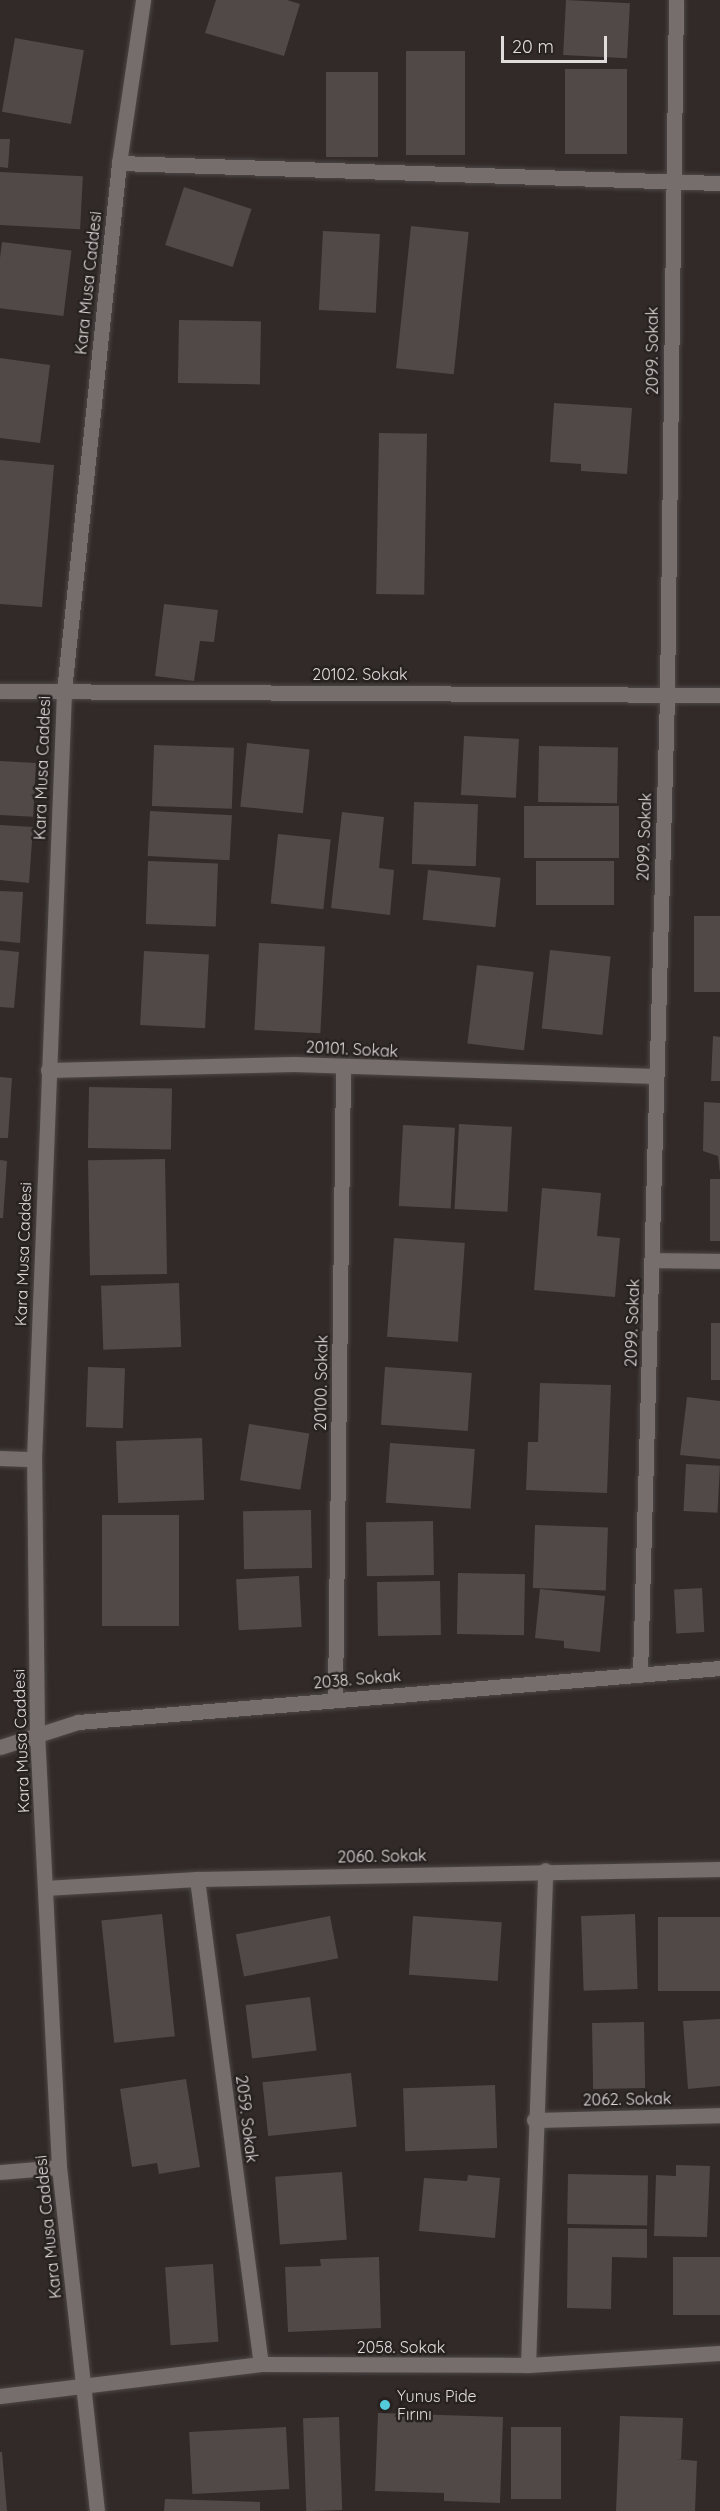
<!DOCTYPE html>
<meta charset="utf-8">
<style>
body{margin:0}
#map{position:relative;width:720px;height:2511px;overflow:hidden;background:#312a29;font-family:Quicksand,sans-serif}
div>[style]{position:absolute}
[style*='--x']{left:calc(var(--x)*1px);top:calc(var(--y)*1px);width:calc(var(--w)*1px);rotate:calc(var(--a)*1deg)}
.building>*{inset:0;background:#504948;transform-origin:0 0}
.roads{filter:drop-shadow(0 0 2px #4d4747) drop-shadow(0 0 2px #4d4747)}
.minor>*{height:15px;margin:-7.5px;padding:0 7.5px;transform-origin:7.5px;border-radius:7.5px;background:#766e6d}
.tertiary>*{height:15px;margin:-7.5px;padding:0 7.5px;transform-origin:7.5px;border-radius:7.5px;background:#766e6d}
.dots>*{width:16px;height:16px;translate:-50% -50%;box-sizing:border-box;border:3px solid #272120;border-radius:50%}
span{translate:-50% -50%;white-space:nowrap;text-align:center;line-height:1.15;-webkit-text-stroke:5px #272120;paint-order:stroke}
.street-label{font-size:16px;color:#e1dcdc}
.poi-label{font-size:16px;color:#e1dcdc}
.left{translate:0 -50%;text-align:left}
.scale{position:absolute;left:501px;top:36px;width:106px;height:27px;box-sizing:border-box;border:3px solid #e1dcdc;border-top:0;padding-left:8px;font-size:18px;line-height:21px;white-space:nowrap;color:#e1dcdc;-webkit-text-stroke:4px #272120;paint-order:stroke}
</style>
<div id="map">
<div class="building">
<i style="clip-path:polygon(216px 0,287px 0,300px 4px,284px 56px,205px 33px)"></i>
<i style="left:566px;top:0;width:64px;height:55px;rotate:3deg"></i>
<i style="left:15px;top:38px;width:70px;height:75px;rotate:10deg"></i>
<i style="left:406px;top:51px;width:59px;height:104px"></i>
<i style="left:565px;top:69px;width:62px;height:85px"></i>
<i style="left:326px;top:72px;width:52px;height:85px"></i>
<i style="clip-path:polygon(0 139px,10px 139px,8px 168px,0 167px)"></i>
<i style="left:0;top:172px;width:83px;height:53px;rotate:3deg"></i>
<i style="left:184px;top:187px;width:71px;height:61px;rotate:18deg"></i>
<i style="left:411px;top:226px;width:58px;height:143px;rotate:6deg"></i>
<i style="left:323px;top:231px;width:57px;height:79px;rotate:3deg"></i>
<i style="left:2px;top:242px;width:70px;height:66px;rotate:7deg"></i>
<i style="left:179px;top:320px;width:82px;height:63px;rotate:1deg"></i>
<i style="clip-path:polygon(0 358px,50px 365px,40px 443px,0 438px)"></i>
<i style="clip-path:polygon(554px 403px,632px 408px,627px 474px,581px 471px,581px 464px,550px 462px)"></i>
<i style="left:379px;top:433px;width:48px;height:161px;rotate:1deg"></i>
<i style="clip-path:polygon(0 460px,54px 465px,42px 607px,0 604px)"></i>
<i style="clip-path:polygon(164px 604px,218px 610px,214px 642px,200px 641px,194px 681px,155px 676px)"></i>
<i style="left:464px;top:736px;width:55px;height:59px;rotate:3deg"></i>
<i style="left:247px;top:743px;width:63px;height:64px;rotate:6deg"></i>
<i style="left:154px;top:745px;width:80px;height:61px;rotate:2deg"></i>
<i style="left:539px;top:746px;width:79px;height:56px;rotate:1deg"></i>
<i style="left:0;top:761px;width:36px;height:54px;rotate:3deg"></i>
<i style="left:414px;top:802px;width:64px;height:62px;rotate:2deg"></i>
<i style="left:619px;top:806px;width:52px;height:95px;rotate:90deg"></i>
<i style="left:150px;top:811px;width:82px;height:45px;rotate:3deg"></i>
<i style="clip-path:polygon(342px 812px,384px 817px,379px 868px,394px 870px,390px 915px,331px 908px)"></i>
<i style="clip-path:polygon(0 825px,33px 827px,29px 883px,0 880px)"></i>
<i style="left:278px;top:834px;width:53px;height:70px;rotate:6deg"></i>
<i style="left:148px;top:861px;width:70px;height:63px;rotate:2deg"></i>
<i style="left:614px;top:861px;width:44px;height:78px;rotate:90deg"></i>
<i style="left:428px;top:870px;width:73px;height:50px;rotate:6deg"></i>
<i style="clip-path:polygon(0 891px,23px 892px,20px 943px,0 941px)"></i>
<i style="left:694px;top:916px;width:26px;height:76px"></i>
<i style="left:259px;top:943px;width:66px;height:87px;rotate:3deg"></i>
<i style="clip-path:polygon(0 950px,19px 952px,14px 1008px,0 1007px)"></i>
<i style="left:550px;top:950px;width:61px;height:79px;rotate:6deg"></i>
<i style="left:144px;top:951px;width:65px;height:74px;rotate:3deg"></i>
<i style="left:477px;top:965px;width:57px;height:79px;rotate:7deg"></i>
<i style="clip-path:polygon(713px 1036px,720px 1037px,720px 1081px,711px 1081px)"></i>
<i style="clip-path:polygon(0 1077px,12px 1078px,8px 1138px,0 1138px)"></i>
<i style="left:89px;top:1087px;width:83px;height:61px;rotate:1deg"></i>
<i style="clip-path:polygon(704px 1102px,720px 1103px,720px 1173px,718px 1156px,703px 1151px)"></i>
<i style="left:459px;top:1124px;width:53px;height:85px;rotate:3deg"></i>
<i style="left:403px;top:1125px;width:52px;height:81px;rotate:3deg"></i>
<i style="left:165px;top:1159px;width:115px;height:77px;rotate:89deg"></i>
<i style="clip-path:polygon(0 1160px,7px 1161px,3px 1218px,0 1218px)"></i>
<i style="left:710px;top:1179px;width:10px;height:62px"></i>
<i style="clip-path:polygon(542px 1188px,601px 1193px,597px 1236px,620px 1238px,615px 1297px,534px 1290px)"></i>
<i style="left:394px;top:1238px;width:71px;height:99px;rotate:4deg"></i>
<i style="left:179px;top:1283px;width:64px;height:78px;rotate:88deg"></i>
<i style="left:711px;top:1323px;width:9px;height:57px"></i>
<i style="left:88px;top:1367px;width:37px;height:60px;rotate:2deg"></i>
<i style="left:385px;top:1367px;width:87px;height:58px;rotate:4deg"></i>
<i style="clip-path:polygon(540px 1383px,611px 1385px,607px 1493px,526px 1490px,528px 1442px,538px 1442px)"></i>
<i style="clip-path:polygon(687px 1397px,720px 1401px,720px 1459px,680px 1455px)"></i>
<i style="left:249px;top:1424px;width:61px;height:57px;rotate:9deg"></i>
<i style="left:202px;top:1438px;width:62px;height:86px;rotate:88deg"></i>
<i style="left:390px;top:1443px;width:85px;height:60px;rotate:4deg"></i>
<i style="left:686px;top:1464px;width:34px;height:47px;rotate:3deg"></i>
<i style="left:311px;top:1510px;width:58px;height:68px;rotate:89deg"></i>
<i style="left:102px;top:1515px;width:77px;height:111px"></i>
<i style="left:433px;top:1521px;width:54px;height:67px;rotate:89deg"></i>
<i style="left:535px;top:1525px;width:73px;height:63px;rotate:2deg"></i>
<i style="left:458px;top:1573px;width:67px;height:61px;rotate:1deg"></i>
<i style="left:299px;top:1576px;width:51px;height:63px;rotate:87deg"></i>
<i style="left:440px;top:1581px;width:54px;height:63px;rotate:89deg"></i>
<i style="left:702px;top:1588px;width:44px;height:28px;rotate:87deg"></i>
<i style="clip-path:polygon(540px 1589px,605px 1596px,600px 1652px,564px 1648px,564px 1641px,535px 1638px)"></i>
<i style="left:162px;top:1914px;width:123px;height:61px;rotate:84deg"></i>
<i style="left:635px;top:1914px;width:75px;height:54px;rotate:88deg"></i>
<i style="left:330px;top:1916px;width:43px;height:96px;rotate:79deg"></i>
<i style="left:413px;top:1916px;width:89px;height:59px;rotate:4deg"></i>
<i style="left:720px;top:1917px;width:74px;height:62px;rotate:90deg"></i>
<i style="left:310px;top:1997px;width:54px;height:65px;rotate:83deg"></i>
<i style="clip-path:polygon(720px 2019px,720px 2086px,688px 2089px,683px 2021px)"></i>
<i style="left:644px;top:2022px;width:66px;height:52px;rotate:89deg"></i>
<i style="left:351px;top:2073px;width:54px;height:89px;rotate:84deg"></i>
<i style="clip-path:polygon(186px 2079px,200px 2167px,159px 2174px,157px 2163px,132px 2167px,120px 2089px)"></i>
<i style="left:495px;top:2085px;width:63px;height:92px;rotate:88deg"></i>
<i style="clip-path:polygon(676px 2165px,710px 2166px,707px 2237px,654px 2236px,656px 2175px,676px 2176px)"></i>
<i style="left:342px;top:2172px;width:68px;height:67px;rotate:86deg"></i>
<i style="left:568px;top:2174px;width:80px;height:50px;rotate:1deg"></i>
<i style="clip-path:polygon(468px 2175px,500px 2178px,495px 2238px,419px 2231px,424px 2178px,467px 2181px)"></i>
<i style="clip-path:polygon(568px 2228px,647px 2229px,647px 2258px,612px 2257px,611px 2309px,567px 2308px)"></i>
<i style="clip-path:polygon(379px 2257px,381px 2328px,288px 2332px,285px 2267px,321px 2266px,320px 2259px)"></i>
<i style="left:673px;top:2257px;width:47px;height:58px"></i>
<i style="left:213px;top:2264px;width:78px;height:48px;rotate:86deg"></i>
<i style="clip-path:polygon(378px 2413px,503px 2417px,500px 2503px,444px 2501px,444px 2493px,375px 2491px)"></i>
<i style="clip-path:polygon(620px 2416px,683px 2418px,681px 2459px,676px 2459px,697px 2461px,695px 2511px,616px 2511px)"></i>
<i style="left:339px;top:2417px;width:93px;height:36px;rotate:88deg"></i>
<i style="left:286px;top:2427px;width:62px;height:97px;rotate:87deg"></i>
<i style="left:511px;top:2427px;width:50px;height:72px"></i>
<i style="clip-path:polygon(0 2452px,2px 2452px,7px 2511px,0 2511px)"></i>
<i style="clip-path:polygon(165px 2499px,260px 2502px,260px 2511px,164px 2511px)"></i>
</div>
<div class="roads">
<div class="minor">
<i style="--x:119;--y:163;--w:601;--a:1.91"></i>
<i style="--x:0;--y:691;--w:720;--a:0.32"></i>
<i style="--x:48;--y:1070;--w:246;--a:-1.4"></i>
<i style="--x:294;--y:1064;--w:361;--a:1.9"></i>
<i style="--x:652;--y:1260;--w:68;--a:0.8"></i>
<i style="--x:0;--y:1458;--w:34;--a:2"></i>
<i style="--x:640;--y:1675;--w:981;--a:-88.42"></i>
<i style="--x:667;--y:694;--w:694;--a:-89.26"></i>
<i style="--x:335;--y:1698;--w:631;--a:-89.27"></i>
<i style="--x:0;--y:1747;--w:82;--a:-17.8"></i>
<i style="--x:78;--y:1722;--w:644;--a:-4.81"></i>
<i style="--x:197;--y:1879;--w:489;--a:82.5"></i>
<i style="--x:45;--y:1888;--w:152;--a:-3.4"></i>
<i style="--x:197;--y:1879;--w:523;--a:-1.1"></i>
<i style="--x:534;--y:2120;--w:186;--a:-1.5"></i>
<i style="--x:0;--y:2172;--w:59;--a:-4.8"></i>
<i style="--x:528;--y:2365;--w:495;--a:-88"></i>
<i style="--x:0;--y:2396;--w:263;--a:-7"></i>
<i style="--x:261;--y:2364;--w:267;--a:0.2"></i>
<i style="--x:528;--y:2365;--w:192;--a:-3.6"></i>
</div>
<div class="tertiary">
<i style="--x:97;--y:2511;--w:346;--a:-96.3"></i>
<i style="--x:59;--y:2167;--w:433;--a:-92.9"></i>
<i style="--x:37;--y:1735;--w:276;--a:-90.6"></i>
<i style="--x:34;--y:1459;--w:769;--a:-87.76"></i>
<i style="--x:64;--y:691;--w:531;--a:-84.05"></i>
<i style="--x:119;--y:163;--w:165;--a:-81.6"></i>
</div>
</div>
<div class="dots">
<i style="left:385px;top:2405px;background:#53cbdb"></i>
</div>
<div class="street-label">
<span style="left:88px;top:283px;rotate:-84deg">Kara Musa Caddesi</span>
<span style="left:652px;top:351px;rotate:-90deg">2099. Sokak</span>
<span style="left:360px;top:674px">20102. Sokak</span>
<span style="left:42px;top:768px;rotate:-88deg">Kara Musa Caddesi</span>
<span style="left:644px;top:837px;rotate:-88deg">2099. Sokak</span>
<span style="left:352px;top:1049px;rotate:3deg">20101. Sokak</span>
<span style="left:23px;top:1254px;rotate:-88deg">Kara Musa Caddesi</span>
<span style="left:632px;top:1323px;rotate:-88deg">2099. Sokak</span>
<span style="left:321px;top:1383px;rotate:-89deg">20100. Sokak</span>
<span style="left:357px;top:1679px;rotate:-5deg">2038. Sokak</span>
<span style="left:21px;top:1741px;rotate:-92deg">Kara Musa Caddesi</span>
<span style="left:382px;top:1856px;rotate:-1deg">2060. Sokak</span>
<span style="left:627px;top:2099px;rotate:-1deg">2062. Sokak</span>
<span style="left:247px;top:2119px;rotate:83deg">2059. Sokak</span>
<span style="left:48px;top:2227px;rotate:-96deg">Kara Musa Caddesi</span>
<span style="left:401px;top:2347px">2058. Sokak</span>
</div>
<div class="poi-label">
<span class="left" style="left:397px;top:2405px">Yunus Pide<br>Fırını</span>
</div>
<div class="scale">20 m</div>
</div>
